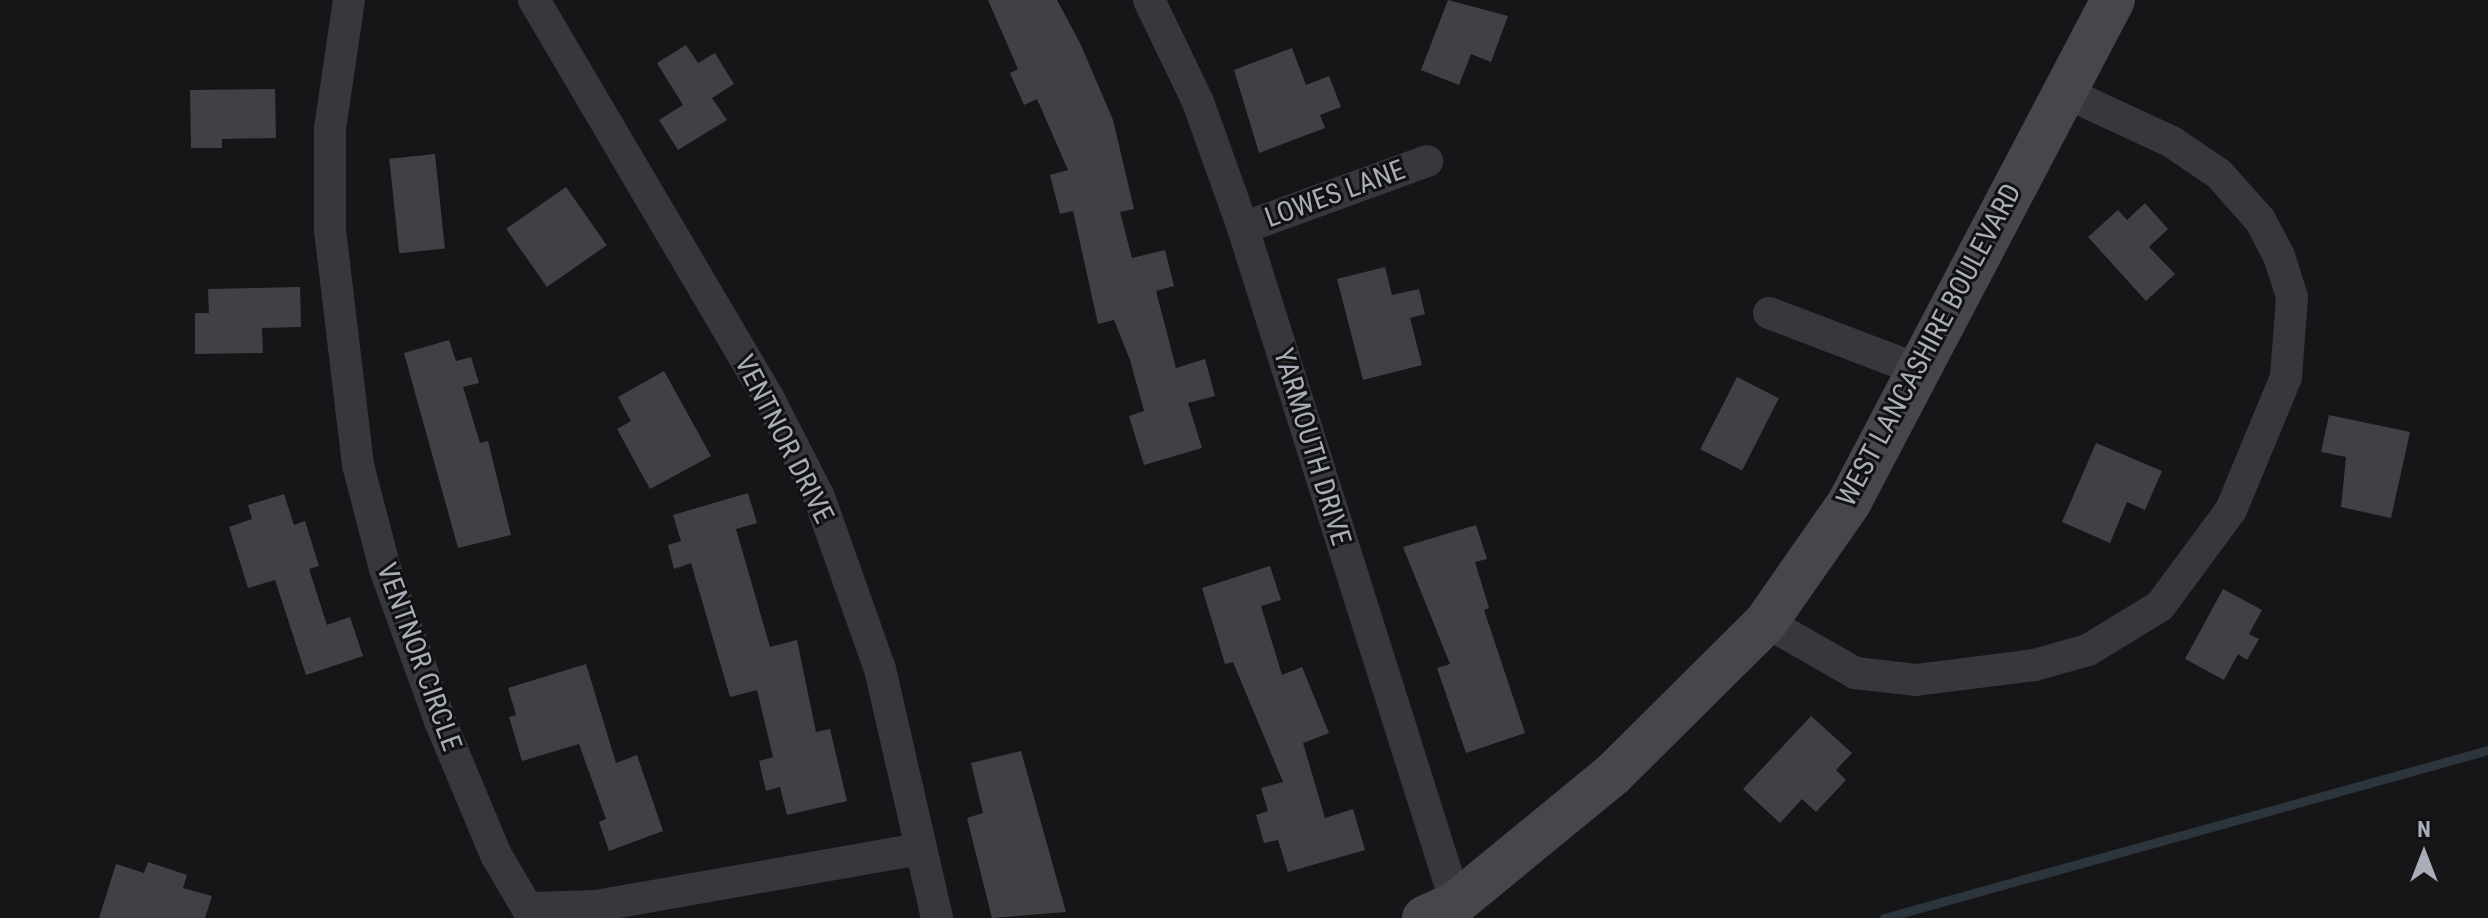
<!DOCTYPE html>
<style>
body{margin:0}
#map{position:relative;width:2488px;height:918px;overflow:hidden;background:#161618;font-family:"Roboto Condensed",sans-serif}
div>[style]{position:absolute}
[style*='--x']{left:calc(var(--x)*1px);top:calc(var(--y)*1px);width:calc(var(--w)*1px);rotate:calc(var(--a)*1deg)}
.stream>*{height:9px;margin:-4.5px;padding:0 4.5px;transform-origin:4.5px;border-radius:4.5px;background:#2c353c}
.building>*{inset:0;background:#404145;transform-origin:0 0}
.minor>*{height:32px;margin:-16px;padding:0 16px;transform-origin:16px;border-radius:16px;background:#37383d}
.secondary>*{height:44px;margin:-22px;padding:0 22px;transform-origin:22px;border-radius:22px;background:#45474d}
span{translate:-50% -50%;white-space:nowrap;text-align:center;line-height:1.15;-webkit-text-stroke:6px #111113;paint-order:stroke}
.street-label{font-size:28px;color:#a8adb8}
.north{position:absolute;left:2384px;top:814px;width:80px;height:80px;-webkit-text-stroke:6px #111113;paint-order:stroke;rotate:0deg;font-size:22px;font-weight:700;line-height:32px;text-align:center;color:#a8adb8}
.north::after{content:'';display:block;margin:auto;width:28px;height:36px;background:#a8adb8;clip-path:polygon(50% 0,100% 100%,50% 72%,0 100%)}
</style>
<div id="map">
<div class="stream">
<i style="--x:1884;--y:918;--w:627;--a:-15.54"></i>
</div>
<div class="building">
<i style="clip-path:polygon(988px 0,1057px 0,1080px 43px,1113px 120px,1134px 209px,1120px 212px,1132px 258px,1165px 250px,1174px 286px,1156px 291px,1176px 368px,1205px 359px,1215px 396px,1188px 403px,1202px 448px,1144px 465px,1129px 416px,1144px 411px,1130px 360px,1114px 320px,1098px 324px,1073px 211px,1060px 214px,1050px 175px,1068px 170px,1037px 99px,1024px 105px,1010px 73px,1018px 69px)"></i>
<i style="clip-path:polygon(1448px 0,1508px 16px,1491px 62px,1471px 54px,1459px 85px,1421px 70px)"></i>
<i style="clip-path:polygon(686px 45px,698px 63px,715px 53px,734px 84px,712px 98px,727px 120px,678px 150px,659px 120px,683px 105px,657px 63px)"></i>
<i style="clip-path:polygon(1292px 48px,1306px 85px,1329px 76px,1341px 107px,1320px 115px,1325px 128px,1259px 153px,1234px 70px)"></i>
<i style="clip-path:polygon(275px 89px,276px 138px,222px 139px,222px 148px,191px 148px,190px 90px)"></i>
<i style="left:435px;top:154px;width:95px;height:46px;rotate:84deg"></i>
<i style="left:566px;top:187px;width:71px;height:73px;rotate:55deg"></i>
<i style="clip-path:polygon(2145px 203px,2168px 229px,2149px 247px,2175px 274px,2146px 301px,2088px 237px,2118px 210px,2127px 220px)"></i>
<i style="clip-path:polygon(1385px 267px,1392px 295px,1419px 289px,1425px 314px,1410px 318px,1422px 365px,1363px 380px,1337px 279px)"></i>
<i style="clip-path:polygon(300px 287px,301px 327px,262px 328px,263px 353px,195px 354px,195px 313px,209px 313px,208px 289px)"></i>
<i style="clip-path:polygon(449px 340px,456px 361px,471px 357px,479px 383px,463px 387px,480px 443px,488px 441px,511px 535px,458px 548px,404px 353px)"></i>
<i style="clip-path:polygon(664px 371px,711px 456px,650px 489px,617px 429px,631px 421px,618px 397px)"></i>
<i style="left:1737px;top:377px;width:47px;height:81px;rotate:27deg"></i>
<i style="clip-path:polygon(2329px 415px,2410px 432px,2391px 518px,2341px 507px,2346px 457px,2321px 452px)"></i>
<i style="clip-path:polygon(2096px 443px,2162px 471px,2145px 510px,2127px 502px,2110px 543px,2062px 522px)"></i>
<i style="clip-path:polygon(748px 493px,757px 523px,736px 529px,770px 647px,797px 640px,816px 732px,830px 729px,847px 801px,787px 815px,780px 787px,766px 791px,759px 761px,773px 757px,757px 690px,730px 697px,691px 563px,674px 569px,668px 545px,681px 541px,673px 515px)"></i>
<i style="clip-path:polygon(284px 494px,294px 525px,305px 521px,319px 566px,309px 569px,327px 625px,350px 617px,363px 656px,306px 675px,275px 580px,248px 588px,229px 527px,252px 519px,248px 505px)"></i>
<i style="clip-path:polygon(1476px 525px,1487px 559px,1475px 562px,1489px 608px,1484px 610px,1525px 733px,1466px 753px,1437px 668px,1450px 664px,1403px 547px)"></i>
<i style="clip-path:polygon(1270px 566px,1281px 600px,1261px 606px,1282px 675px,1302px 667px,1329px 733px,1303px 743px,1325px 818px,1353px 809px,1365px 850px,1288px 872px,1278px 840px,1264px 843px,1256px 815px,1268px 811px,1261px 788px,1283px 782px,1233px 662px,1225px 664px,1202px 588px)"></i>
<i style="clip-path:polygon(2223px 589px,2262px 610px,2249px 634px,2259px 639px,2247px 660px,2238px 654px,2224px 680px,2185px 659px)"></i>
<i style="clip-path:polygon(586px 664px,616px 763px,637px 755px,663px 831px,609px 851px,599px 822px,606px 819px,579px 744px,522px 761px,509px 717px,516px 715px,508px 688px)"></i>
<i style="clip-path:polygon(1811px 716px,1852px 753px,1836px 770px,1846px 780px,1816px 812px,1802px 799px,1780px 823px,1743px 789px)"></i>
<i style="clip-path:polygon(1021px 751px,1066px 912px,992px 918px,967px 818px,983px 813px,971px 763px)"></i>
<i style="clip-path:polygon(148px 862px,187px 875px,183px 888px,212px 896px,205px 918px,99px 918px,116px 864px,144px 873px)"></i>
</div>
<div class="minor">
<i style="--x:349;--y:0;--w:129;--a:98.4"></i>
<i style="--x:330;--y:128;--w:102;--a:90"></i>
<i style="--x:330;--y:230;--w:237;--a:83.2"></i>
<i style="--x:358;--y:465;--w:107;--a:75.4"></i>
<i style="--x:385;--y:569;--w:162;--a:70.1"></i>
<i style="--x:440;--y:721;--w:145;--a:67.3"></i>
<i style="--x:496;--y:855;--w:73;--a:59.6"></i>
<i style="--x:534;--y:0;--w:461;--a:59.5"></i>
<i style="--x:768;--y:397;--w:112;--a:63"></i>
<i style="--x:819;--y:497;--w:182;--a:70.5"></i>
<i style="--x:880;--y:669;--w:255;--a:77.1"></i>
<i style="--x:1149;--y:0;--w:113;--a:64.3"></i>
<i style="--x:1198;--y:102;--w:134;--a:70.3"></i>
<i style="--x:1243;--y:228;--w:708;--a:72.49"></i>
<i style="--x:1243;--y:228;--w:196;--a:-20"></i>
<i style="--x:1769;--y:313;--w:164;--a:20.8"></i>
<i style="--x:1766;--y:622;--w:103;--a:29.8"></i>
<i style="--x:1855;--y:673;--w:61;--a:6.5"></i>
<i style="--x:1916;--y:680;--w:119;--a:-7.2"></i>
<i style="--x:2034;--y:665;--w:56;--a:-15.5"></i>
<i style="--x:2088;--y:650;--w:84;--a:-31.4"></i>
<i style="--x:2160;--y:606;--w:119;--a:-53.5"></i>
<i style="--x:2231;--y:510;--w:144;--a:-67.5"></i>
<i style="--x:2286;--y:377;--w:80;--a:-85.7"></i>
<i style="--x:2292;--y:297;--w:43;--a:-107.6"></i>
<i style="--x:2279;--y:256;--w:41;--a:-117.8"></i>
<i style="--x:2260;--y:220;--w:62;--a:-131.7"></i>
<i style="--x:2219;--y:174;--w:57;--a:-145.8"></i>
<i style="--x:2172;--y:142;--w:123;--a:-155.1"></i>
<i style="--x:532;--y:908;--w:64;--a:-1.8"></i>
<i style="--x:596;--y:906;--w:329;--a:-10"></i>
</div>
<div class="secondary">
<i style="--x:1424;--y:918;--w:35;--a:-25"></i>
<i style="--x:1456;--y:903;--w:203;--a:-39.4"></i>
<i style="--x:1613;--y:774;--w:216;--a:-44.8"></i>
<i style="--x:1766;--y:622;--w:145;--a:-55.1"></i>
<i style="--x:1849;--y:503;--w:568;--a:-62.31"></i>
</div>
<div class="street-label">
<span style="left:1335px;top:194px;rotate:-20deg">LOWES LANE</span>
<span style="left:1929px;top:345px;rotate:-62deg">WEST LANCASHIRE BOULEVARD</span>
<span style="left:784px;top:439px;rotate:63deg">VENTNOR DRIVE</span>
<span style="left:1312px;top:447px;rotate:73deg">YARMOUTH DRIVE</span>
<span style="left:419px;top:657px;rotate:70deg">VENTNOR CIRCLE</span>
</div>
<div class="north">N</div>
</div>
